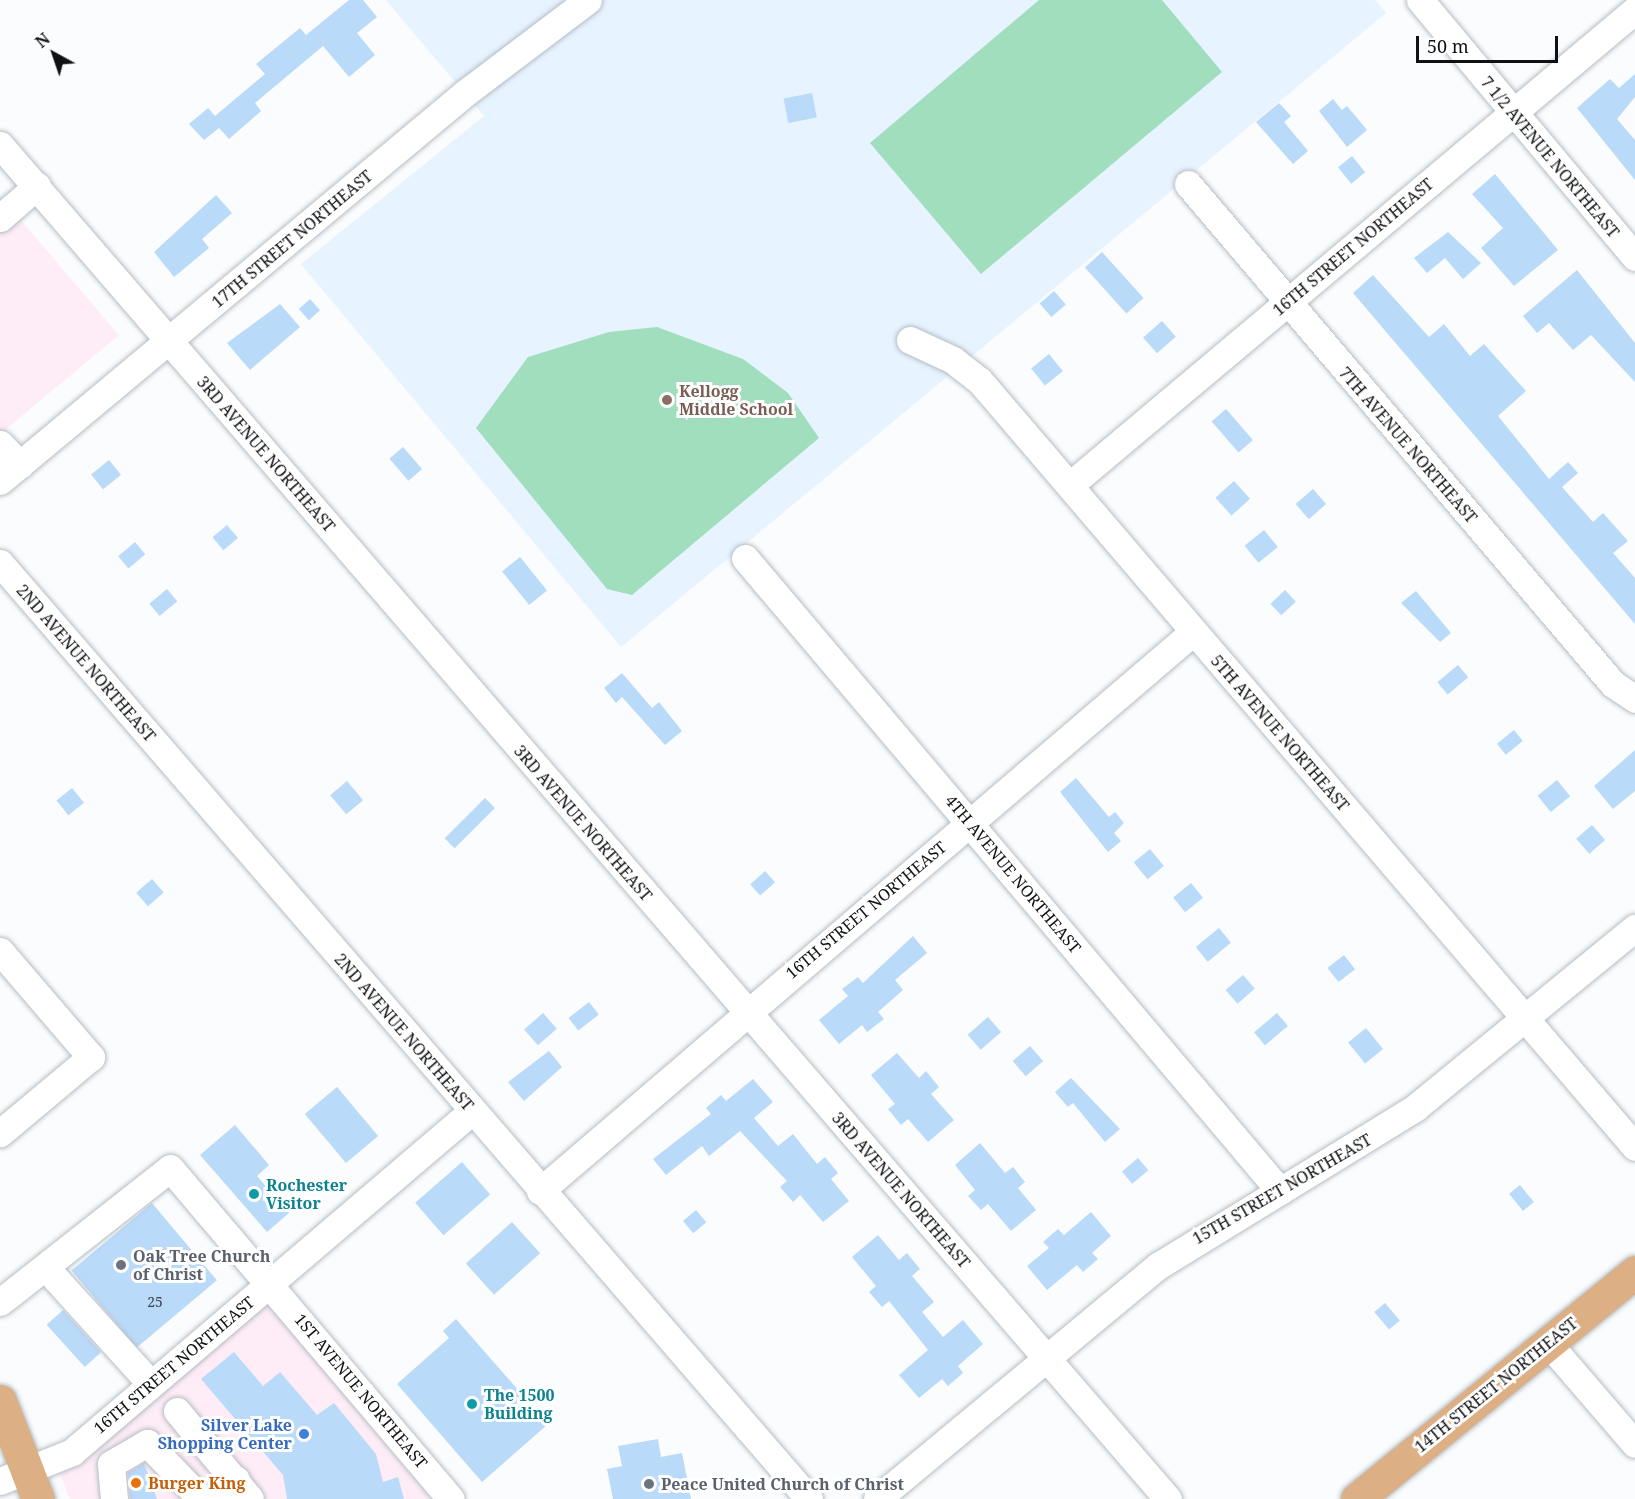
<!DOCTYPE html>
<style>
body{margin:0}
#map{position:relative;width:1635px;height:1499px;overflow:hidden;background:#fafcfd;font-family:"Noto Serif",serif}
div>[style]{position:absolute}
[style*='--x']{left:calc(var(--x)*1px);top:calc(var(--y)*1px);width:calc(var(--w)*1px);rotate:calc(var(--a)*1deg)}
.commercial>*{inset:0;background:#feecf6}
.built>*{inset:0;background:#e7f3ff}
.green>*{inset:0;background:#a1debd}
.building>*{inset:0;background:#badaf9;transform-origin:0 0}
.roads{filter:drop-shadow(0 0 2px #b5bdc5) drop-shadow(0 0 2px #b5bdc5)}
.minor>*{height:27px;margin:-13.5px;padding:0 13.5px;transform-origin:13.5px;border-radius:13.5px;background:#fff}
.major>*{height:33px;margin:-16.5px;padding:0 16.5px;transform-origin:16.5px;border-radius:16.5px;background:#dcb084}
.dots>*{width:16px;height:16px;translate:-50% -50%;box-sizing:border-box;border:3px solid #fff;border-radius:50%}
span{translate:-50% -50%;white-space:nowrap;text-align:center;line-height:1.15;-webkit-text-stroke:6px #fff;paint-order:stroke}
.number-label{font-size:14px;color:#3a444e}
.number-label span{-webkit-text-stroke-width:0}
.street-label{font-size:16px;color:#0f1215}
.education-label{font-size:16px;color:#785e54;font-weight:700}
.left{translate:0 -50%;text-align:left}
.culture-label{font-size:16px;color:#0d838f;font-weight:700}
.worship-label{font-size:16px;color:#5b616d;font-weight:700}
.shop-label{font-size:16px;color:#366cbe;font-weight:700}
.right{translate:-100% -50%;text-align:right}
.food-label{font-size:16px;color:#c56008;font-weight:700}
.north{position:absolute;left:24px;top:24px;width:60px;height:60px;-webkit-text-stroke:4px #fff;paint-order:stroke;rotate:320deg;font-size:16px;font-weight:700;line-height:24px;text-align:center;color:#0f1215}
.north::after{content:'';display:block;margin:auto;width:21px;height:27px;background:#0f1215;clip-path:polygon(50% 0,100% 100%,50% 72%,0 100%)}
.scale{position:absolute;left:1416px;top:36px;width:142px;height:27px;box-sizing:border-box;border:3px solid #0f1215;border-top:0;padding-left:8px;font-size:18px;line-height:21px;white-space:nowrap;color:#0f1215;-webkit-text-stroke:4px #fff;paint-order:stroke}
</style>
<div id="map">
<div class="commercial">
<i style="clip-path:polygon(0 196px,119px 335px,0 434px)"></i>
<i style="clip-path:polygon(266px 1301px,431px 1499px,70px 1499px,60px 1474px)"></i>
</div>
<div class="built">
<i style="clip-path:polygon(386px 0,1375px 0,1386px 13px,621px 647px,301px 264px,484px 116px)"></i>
</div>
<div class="green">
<i style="clip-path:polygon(1039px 0,1162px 0,1222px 72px,981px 274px,870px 143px)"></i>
<i style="clip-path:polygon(657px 327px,743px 359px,788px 393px,819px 438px,632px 595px,607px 589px,476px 428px,528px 357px,609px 332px)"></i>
</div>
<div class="building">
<i style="clip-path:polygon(349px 0,363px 0,377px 17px,357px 33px,375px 55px,349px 77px,323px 46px,255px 103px,261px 111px,229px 139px,219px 128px,204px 140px,189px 124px,208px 108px,215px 116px,265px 74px,256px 64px,300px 28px,306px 35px)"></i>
<i style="clip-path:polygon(1635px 74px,1635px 97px,1617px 119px,1635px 140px,1635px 180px,1577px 108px,1610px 79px,1619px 88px)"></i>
<i style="left:812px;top:93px;width:25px;height:29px;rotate:79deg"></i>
<i style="clip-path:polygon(1333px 99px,1342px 110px,1347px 106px,1367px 130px,1347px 147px,1319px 111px)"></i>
<i style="clip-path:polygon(1279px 103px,1291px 116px,1284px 122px,1308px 151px,1293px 164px,1256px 122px)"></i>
<i style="left:1352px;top:156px;width:21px;height:18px;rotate:51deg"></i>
<i style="clip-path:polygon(1495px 174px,1558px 250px,1514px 286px,1481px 248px,1503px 228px,1472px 194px)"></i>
<i style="clip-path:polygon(216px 195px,232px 213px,202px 239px,209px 248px,174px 277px,154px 252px)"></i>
<i style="clip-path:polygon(1448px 232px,1481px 263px,1463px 279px,1445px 258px,1427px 273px,1414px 258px)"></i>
<i style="left:1102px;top:252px;width:62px;height:23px;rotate:48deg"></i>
<i style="clip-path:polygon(1577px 270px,1635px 343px,1635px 382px,1591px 335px,1573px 350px,1549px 323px,1537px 333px,1523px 316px)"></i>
<i style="clip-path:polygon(1373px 275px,1429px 337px,1444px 324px,1470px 356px,1484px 344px,1526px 391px,1498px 416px,1549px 479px,1568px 462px,1578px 473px,1562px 487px,1593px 522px,1603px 513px,1628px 541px,1613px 553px,1635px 578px,1635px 624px,1353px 293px)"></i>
<i style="left:1054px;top:291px;width:18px;height:19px;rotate:49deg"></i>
<i style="left:310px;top:299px;width:15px;height:15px;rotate:48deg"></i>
<i style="clip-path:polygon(280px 304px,300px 327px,250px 370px,227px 343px)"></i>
<i style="left:1162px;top:321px;width:21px;height:25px;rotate:49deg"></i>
<i style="left:1049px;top:354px;width:22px;height:23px;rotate:51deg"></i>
<i style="left:1226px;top:409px;width:41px;height:19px;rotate:49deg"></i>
<i style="left:403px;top:447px;width:29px;height:18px;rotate:49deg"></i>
<i style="left:109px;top:460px;width:19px;height:23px;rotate:51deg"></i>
<i style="left:1234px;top:481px;width:24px;height:25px;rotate:48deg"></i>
<i style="left:1313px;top:489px;width:20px;height:23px;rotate:49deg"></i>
<i style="left:227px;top:525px;width:17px;height:19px;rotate:50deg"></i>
<i style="left:1264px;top:530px;width:22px;height:25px;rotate:51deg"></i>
<i style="left:135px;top:542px;width:16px;height:22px;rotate:50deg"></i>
<i style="left:520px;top:557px;width:43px;height:23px;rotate:51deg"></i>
<i style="left:167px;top:589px;width:16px;height:23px;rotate:50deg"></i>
<i style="left:1285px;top:590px;width:16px;height:20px;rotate:47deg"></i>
<i style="clip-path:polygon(1416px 591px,1451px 633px,1440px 642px,1401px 603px)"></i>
<i style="left:1458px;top:665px;width:16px;height:27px;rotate:50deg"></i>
<i style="clip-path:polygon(622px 673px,652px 708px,659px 702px,682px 731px,665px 745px,622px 697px,616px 703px,604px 688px)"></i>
<i style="left:1514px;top:730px;width:14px;height:22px;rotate:51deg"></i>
<i style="clip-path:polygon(1635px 750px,1635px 791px,1613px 809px,1594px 786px)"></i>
<i style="clip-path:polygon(1076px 778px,1109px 817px,1115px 812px,1124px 823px,1114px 833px,1121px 841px,1108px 852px,1060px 792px)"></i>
<i style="left:1557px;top:780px;width:21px;height:25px;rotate:51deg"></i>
<i style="left:347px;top:781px;width:25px;height:22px;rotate:50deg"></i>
<i style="left:72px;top:788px;width:19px;height:20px;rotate:51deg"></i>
<i style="left:485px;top:798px;width:14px;height:57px;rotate:45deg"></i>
<i style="left:1592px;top:825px;width:20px;height:21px;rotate:49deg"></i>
<i style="left:1150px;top:849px;width:22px;height:21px;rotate:51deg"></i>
<i style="left:765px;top:871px;width:15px;height:20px;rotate:48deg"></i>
<i style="left:152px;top:879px;width:18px;height:21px;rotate:49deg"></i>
<i style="left:1191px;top:883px;width:19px;height:23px;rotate:51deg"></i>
<i style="left:1219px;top:928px;width:19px;height:30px;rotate:51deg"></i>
<i style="clip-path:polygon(913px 936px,927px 953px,895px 980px,903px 990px,878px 1012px,884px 1019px,867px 1032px,862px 1025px,839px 1044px,819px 1020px,848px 996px,842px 989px,858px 977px,863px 983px)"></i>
<i style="left:1344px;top:955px;width:18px;height:21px;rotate:52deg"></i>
<i style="left:1243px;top:975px;width:18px;height:23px;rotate:49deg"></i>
<i style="left:589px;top:1002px;width:16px;height:26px;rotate:52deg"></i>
<i style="left:543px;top:1013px;width:21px;height:25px;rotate:49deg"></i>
<i style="left:1277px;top:1013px;width:17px;height:30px;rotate:50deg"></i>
<i style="left:988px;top:1017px;width:20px;height:27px;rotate:49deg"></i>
<i style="left:1366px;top:1028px;width:27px;height:23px;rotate:51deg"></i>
<i style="left:1030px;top:1046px;width:20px;height:23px;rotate:49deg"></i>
<i style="clip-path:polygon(549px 1051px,562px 1067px,524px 1101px,508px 1082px)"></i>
<i style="clip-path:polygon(897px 1053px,919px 1078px,926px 1071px,939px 1087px,931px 1094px,954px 1120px,928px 1142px,908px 1119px,901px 1125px,888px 1109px,895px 1104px,871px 1075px)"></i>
<i style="clip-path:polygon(1071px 1078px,1120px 1129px,1105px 1142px,1073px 1103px,1068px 1107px,1055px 1092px)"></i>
<i style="clip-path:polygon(753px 1079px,773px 1102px,754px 1118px,778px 1146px,793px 1134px,817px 1164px,825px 1157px,838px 1173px,831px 1179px,849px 1201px,823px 1222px,800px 1195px,793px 1202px,780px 1187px,787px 1181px,740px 1131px,709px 1156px,702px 1146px,666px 1175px,653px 1159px,711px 1114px,706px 1108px,721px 1095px,726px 1101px)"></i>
<i style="left:337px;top:1087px;width:64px;height:42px;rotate:50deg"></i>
<i style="clip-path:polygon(235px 1125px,269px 1165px,257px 1176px,289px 1213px,267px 1232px,200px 1155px)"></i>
<i style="clip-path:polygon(980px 1143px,1005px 1173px,1013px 1167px,1025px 1182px,1018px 1188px,1036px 1210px,1011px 1231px,988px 1204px,981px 1210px,968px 1196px,975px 1190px,955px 1165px)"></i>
<i style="left:1138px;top:1158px;width:16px;height:21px;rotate:50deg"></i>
<i style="left:462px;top:1162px;width:43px;height:62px;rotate:49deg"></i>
<i style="left:1520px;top:1185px;width:22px;height:14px;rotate:51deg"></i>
<i style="left:152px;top:1203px;width:101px;height:105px;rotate:50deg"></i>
<i style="left:696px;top:1210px;width:16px;height:17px;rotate:50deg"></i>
<i style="clip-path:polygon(1091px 1212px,1111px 1236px,1092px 1253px,1098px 1259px,1083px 1272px,1077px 1265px,1047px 1290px,1027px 1266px,1049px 1248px,1043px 1242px,1058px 1229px,1064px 1235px)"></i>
<i style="left:512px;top:1222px;width:42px;height:62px;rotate:48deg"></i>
<i style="clip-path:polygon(878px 1235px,899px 1260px,907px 1253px,920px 1269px,912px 1276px,934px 1302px,922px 1312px,943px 1337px,963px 1320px,983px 1344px,958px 1366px,963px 1373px,948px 1386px,942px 1379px,919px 1398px,899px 1375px,928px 1350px,889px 1301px,882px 1307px,869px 1292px,876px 1286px,852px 1257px)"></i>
<i style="left:1385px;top:1303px;width:23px;height:14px;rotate:50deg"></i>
<i style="left:63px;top:1310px;width:57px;height:22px;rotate:48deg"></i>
<i style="clip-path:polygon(456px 1319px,548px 1424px,482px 1482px,397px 1384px,449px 1338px,443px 1331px)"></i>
<i style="clip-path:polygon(234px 1352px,263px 1386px,280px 1372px,317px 1415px,334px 1403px,376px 1454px,383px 1482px,398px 1477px,404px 1499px,287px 1499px,283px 1475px,201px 1379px)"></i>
<i style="clip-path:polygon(658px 1439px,661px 1457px,682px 1453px,691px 1499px,613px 1499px,607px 1469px,622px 1466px,618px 1446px)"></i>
<i style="clip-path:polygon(144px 1463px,157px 1499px,130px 1499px,128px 1473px)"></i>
</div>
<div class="roads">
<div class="minor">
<i style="--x:1420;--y:0;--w:335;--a:50.1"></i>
<i style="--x:0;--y:145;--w:1788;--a:49.22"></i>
<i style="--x:1188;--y:184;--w:656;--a:49.64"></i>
<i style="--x:1613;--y:684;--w:27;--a:34"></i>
<i style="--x:0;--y:218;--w:49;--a:-40.9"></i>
<i style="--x:910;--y:340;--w:47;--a:24.9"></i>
<i style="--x:953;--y:360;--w:33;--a:38"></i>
<i style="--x:979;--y:380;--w:1009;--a:49.46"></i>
<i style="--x:0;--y:444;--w:29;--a:46"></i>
<i style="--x:0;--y:481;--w:606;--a:-39.84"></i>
<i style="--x:465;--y:93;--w:154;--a:-37.1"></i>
<i style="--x:1070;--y:485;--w:738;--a:-40.05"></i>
<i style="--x:745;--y:558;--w:829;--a:49.8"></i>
<i style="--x:0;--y:563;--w:1237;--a:49.16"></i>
<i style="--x:0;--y:951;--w:140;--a:49.4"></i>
<i style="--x:91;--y:1057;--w:119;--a:140.1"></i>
<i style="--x:540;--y:1191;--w:860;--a:-40.57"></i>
<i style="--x:47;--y:1269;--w:155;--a:47.9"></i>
<i style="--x:0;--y:1302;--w:216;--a:-38.2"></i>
<i style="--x:170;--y:1168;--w:434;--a:49.7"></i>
<i style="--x:1548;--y:1343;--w:133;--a:49.3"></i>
<i style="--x:177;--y:1411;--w:114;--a:50.3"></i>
<i style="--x:0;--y:1481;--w:78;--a:-21.9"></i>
<i style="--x:72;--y:1452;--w:526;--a:-40.45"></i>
<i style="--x:114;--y:1499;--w:35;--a:-95"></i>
<i style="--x:111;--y:1464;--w:42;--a:-30.3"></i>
<i style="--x:147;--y:1443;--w:78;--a:46"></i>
<i style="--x:222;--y:1499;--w:24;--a:-55"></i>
<i style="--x:877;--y:1499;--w:365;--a:-39.7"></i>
<i style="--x:1158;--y:1266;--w:303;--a:-31.6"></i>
<i style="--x:1416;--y:1107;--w:283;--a:-39.3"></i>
</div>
<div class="major">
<i style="--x:0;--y:1401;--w:105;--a:68.8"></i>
<i style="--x:1357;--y:1499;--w:359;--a:-39.2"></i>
</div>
</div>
<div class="dots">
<i style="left:667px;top:400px;background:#8d6e63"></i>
<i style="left:254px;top:1194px;background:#0f9aa8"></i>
<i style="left:121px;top:1265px;background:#6b7280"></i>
<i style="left:472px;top:1404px;background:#0f9aa8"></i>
<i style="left:304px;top:1434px;background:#3f7fe0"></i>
<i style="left:136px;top:1483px;background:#e8710a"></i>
<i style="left:649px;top:1484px;background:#6b7280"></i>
</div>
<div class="number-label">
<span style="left:155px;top:1302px">25</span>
</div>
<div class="street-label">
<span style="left:1550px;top:157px;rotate:50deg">7 1/2 AVENUE NORTHEAST</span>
<span style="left:292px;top:239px;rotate:-40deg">17TH STREET NORTHEAST</span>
<span style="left:1353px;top:247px;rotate:-40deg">16TH STREET NORTHEAST</span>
<span style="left:1408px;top:445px;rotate:49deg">7TH AVENUE NORTHEAST</span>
<span style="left:266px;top:454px;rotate:49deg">3RD AVENUE NORTHEAST</span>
<span style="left:86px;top:663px;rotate:49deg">2ND AVENUE NORTHEAST</span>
<span style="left:1280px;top:733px;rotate:49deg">5TH AVENUE NORTHEAST</span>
<span style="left:583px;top:823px;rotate:49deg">3RD AVENUE NORTHEAST</span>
<span style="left:1013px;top:874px;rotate:50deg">4TH AVENUE NORTHEAST</span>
<span style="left:866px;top:910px;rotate:-40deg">16TH STREET NORTHEAST</span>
<span style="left:404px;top:1032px;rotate:49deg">2ND AVENUE NORTHEAST</span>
<span style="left:1282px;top:1189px;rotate:-30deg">15TH STREET NORTHEAST</span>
<span style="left:901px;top:1190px;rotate:49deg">3RD AVENUE NORTHEAST</span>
<span style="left:174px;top:1365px;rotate:-40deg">16TH STREET NORTHEAST</span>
<span style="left:1496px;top:1385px;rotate:-39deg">14TH STREET NORTHEAST</span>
<span style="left:361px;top:1391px;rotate:50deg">1ST AVENUE NORTHEAST</span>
</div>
<div class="education-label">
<span class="left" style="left:679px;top:400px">Kellogg<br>Middle School</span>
</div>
<div class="culture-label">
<span class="left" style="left:266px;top:1194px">Rochester<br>Visitor</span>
<span class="left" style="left:484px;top:1404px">The 1500<br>Building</span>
</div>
<div class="worship-label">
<span class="left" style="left:133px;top:1265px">Oak Tree Church<br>of Christ</span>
<span class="left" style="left:661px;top:1484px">Peace United Church of Christ</span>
</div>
<div class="shop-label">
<span class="right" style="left:292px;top:1434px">Silver Lake<br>Shopping Center</span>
</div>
<div class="food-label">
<span class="left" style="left:148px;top:1483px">Burger King</span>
</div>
<div class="north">N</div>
<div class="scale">50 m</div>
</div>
